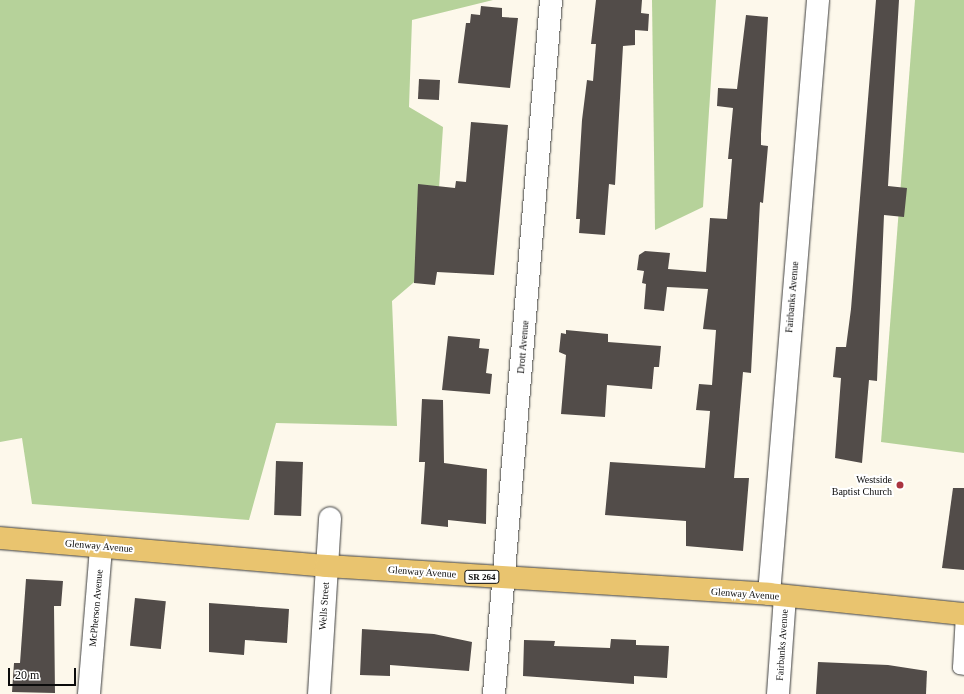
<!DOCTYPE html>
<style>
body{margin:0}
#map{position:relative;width:964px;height:694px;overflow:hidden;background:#fdf8eb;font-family:"Times New Roman",serif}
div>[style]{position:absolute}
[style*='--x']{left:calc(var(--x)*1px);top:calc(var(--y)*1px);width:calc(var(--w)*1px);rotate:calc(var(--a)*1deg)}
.forest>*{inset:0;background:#b6d29a}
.building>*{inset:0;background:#524c49;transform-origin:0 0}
.roads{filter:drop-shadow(0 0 1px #3e3e3e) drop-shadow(0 0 1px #3e3e3e)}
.lane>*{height:13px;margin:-6.5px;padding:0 6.5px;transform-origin:6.5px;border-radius:6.5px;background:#fff}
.street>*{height:22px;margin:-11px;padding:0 11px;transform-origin:11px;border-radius:11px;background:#fff}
.primary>*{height:22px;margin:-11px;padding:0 11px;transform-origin:11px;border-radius:11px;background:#e9c46f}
.dots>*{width:11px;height:11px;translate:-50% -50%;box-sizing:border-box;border:2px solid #fff;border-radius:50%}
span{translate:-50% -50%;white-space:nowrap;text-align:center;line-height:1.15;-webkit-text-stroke:4px #fff;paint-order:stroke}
.shield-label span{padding:1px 3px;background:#fff;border:1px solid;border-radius:3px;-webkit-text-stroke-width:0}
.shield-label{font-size:9px;color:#0b0b0b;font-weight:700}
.street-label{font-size:10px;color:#0b0b0b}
.poi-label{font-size:10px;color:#0b0b0b}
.right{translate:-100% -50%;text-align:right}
.scale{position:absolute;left:8px;top:668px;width:68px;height:18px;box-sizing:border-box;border:2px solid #0b0b0b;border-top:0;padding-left:5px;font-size:12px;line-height:14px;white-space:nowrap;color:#0b0b0b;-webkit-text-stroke:3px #fff;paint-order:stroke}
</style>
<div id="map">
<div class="forest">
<i style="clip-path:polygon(0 0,493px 0,412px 20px,409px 107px,443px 127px,434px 265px,392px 301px,397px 426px,276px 423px,249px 520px,32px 504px,22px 438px,0 442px)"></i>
<i style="clip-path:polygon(652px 0,716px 0,703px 207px,655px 230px)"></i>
<i style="clip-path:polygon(915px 0,964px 0,964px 453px,881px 442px)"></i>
</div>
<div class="building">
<i style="clip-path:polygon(596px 0,642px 0,641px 13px,649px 14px,648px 31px,635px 30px,635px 45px,623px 46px,615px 185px,609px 184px,605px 235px,579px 233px,580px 219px,576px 219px,582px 120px,587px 80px,593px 81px,596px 44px,591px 44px)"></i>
<i style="clip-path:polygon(876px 0,899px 0,888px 186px,907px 188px,904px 217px,884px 215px,877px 381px,869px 380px,862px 463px,835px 458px,841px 378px,833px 377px,836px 347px,846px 347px,851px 309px)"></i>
<i style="clip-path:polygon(481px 6px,502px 8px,502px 17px,518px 18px,510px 88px,458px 83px,466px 23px,470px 23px,471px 14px,480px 15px)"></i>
<i style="clip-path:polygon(746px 15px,768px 17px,761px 134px,761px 145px,768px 146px,763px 203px,760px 202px,751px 373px,743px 372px,734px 478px,749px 478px,743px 551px,686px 546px,686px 521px,605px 515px,610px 462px,705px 468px,710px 411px,696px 410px,699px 384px,712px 385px,716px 330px,703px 329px,708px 289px,667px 287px,664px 311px,644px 309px,646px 284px,642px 283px,644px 271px,637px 270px,639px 255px,645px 251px,670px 253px,668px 269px,706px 272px,710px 218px,727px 219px,732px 159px,728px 159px,733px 108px,717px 106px,718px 88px,737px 89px)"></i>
<i style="left:419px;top:79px;width:21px;height:20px;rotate:3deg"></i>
<i style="clip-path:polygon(471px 122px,508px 125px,494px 275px,437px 272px,435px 285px,414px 283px,418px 184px,455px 188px,456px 181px,466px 182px)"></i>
<i style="clip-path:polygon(566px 330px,608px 334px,608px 342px,661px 346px,659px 367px,654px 367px,652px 389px,607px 385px,605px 417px,561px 414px,566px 355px,559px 352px,561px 333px,566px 334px)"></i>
<i style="clip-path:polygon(448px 336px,480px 339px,479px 348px,489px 349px,486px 373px,492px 374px,490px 394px,442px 390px)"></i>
<i style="clip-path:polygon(422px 399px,443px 400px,444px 463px,487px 469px,486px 524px,448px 520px,448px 527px,421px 524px,425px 462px,419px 462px)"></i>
<i style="left:276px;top:461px;width:27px;height:54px;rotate:2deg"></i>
<i style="clip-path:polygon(953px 488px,964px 488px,964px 570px,942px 568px)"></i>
<i style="clip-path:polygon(26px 579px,63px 581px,61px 606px,54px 606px,55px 693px,12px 692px,14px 663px,20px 663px)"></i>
<i style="left:135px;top:598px;width:31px;height:48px;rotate:6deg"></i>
<i style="clip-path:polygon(209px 603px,289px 609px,287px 643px,245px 640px,244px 655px,209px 652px)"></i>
<i style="clip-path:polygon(362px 629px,434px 634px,472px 642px,469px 671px,390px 665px,390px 676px,360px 675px)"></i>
<i style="clip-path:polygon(611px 639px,636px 640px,636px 645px,669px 646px,667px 678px,634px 676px,634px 684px,523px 676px,524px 640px,555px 641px,554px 646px,610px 648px)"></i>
<i style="clip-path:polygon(818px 662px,888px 665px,927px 671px,926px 694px,816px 694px)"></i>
</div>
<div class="roads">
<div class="lane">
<i style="--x:962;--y:614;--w:53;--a:93.2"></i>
<i style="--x:959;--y:667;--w:5;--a:11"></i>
</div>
<div class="street">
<i style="--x:769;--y:594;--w:596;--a:-85.28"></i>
<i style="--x:89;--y:694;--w:147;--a:-85.3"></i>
<i style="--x:319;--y:694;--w:176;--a:-86.4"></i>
<i style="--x:494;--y:694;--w:696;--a:-85.3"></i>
<i style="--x:778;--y:694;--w:97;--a:-85.9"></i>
</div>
<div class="primary">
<i style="--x:0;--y:538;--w:327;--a:4.9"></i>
<i style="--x:326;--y:566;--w:444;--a:3.6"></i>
<i style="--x:769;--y:594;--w:196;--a:5.9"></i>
</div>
</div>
<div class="dots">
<i style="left:900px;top:485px;background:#aa3440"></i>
</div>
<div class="shield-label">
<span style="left:482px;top:577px">SR 264</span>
</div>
<div class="street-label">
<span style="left:792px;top:297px;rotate:-85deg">Fairbanks Avenue</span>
<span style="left:523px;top:347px;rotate:-85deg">Drott Avenue</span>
<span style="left:99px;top:546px;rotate:5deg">Glenway Avenue</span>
<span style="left:422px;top:572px;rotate:4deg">Glenway Avenue</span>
<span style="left:745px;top:594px;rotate:4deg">Glenway Avenue</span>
<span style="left:324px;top:606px;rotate:-86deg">Wells Street</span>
<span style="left:96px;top:608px;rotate:-85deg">McPherson Avenue</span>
<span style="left:782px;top:645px;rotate:-86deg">Fairbanks Avenue</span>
</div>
<div class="poi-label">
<span class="right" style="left:892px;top:485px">Westside<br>Baptist Church</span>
</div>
<div class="scale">20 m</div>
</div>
